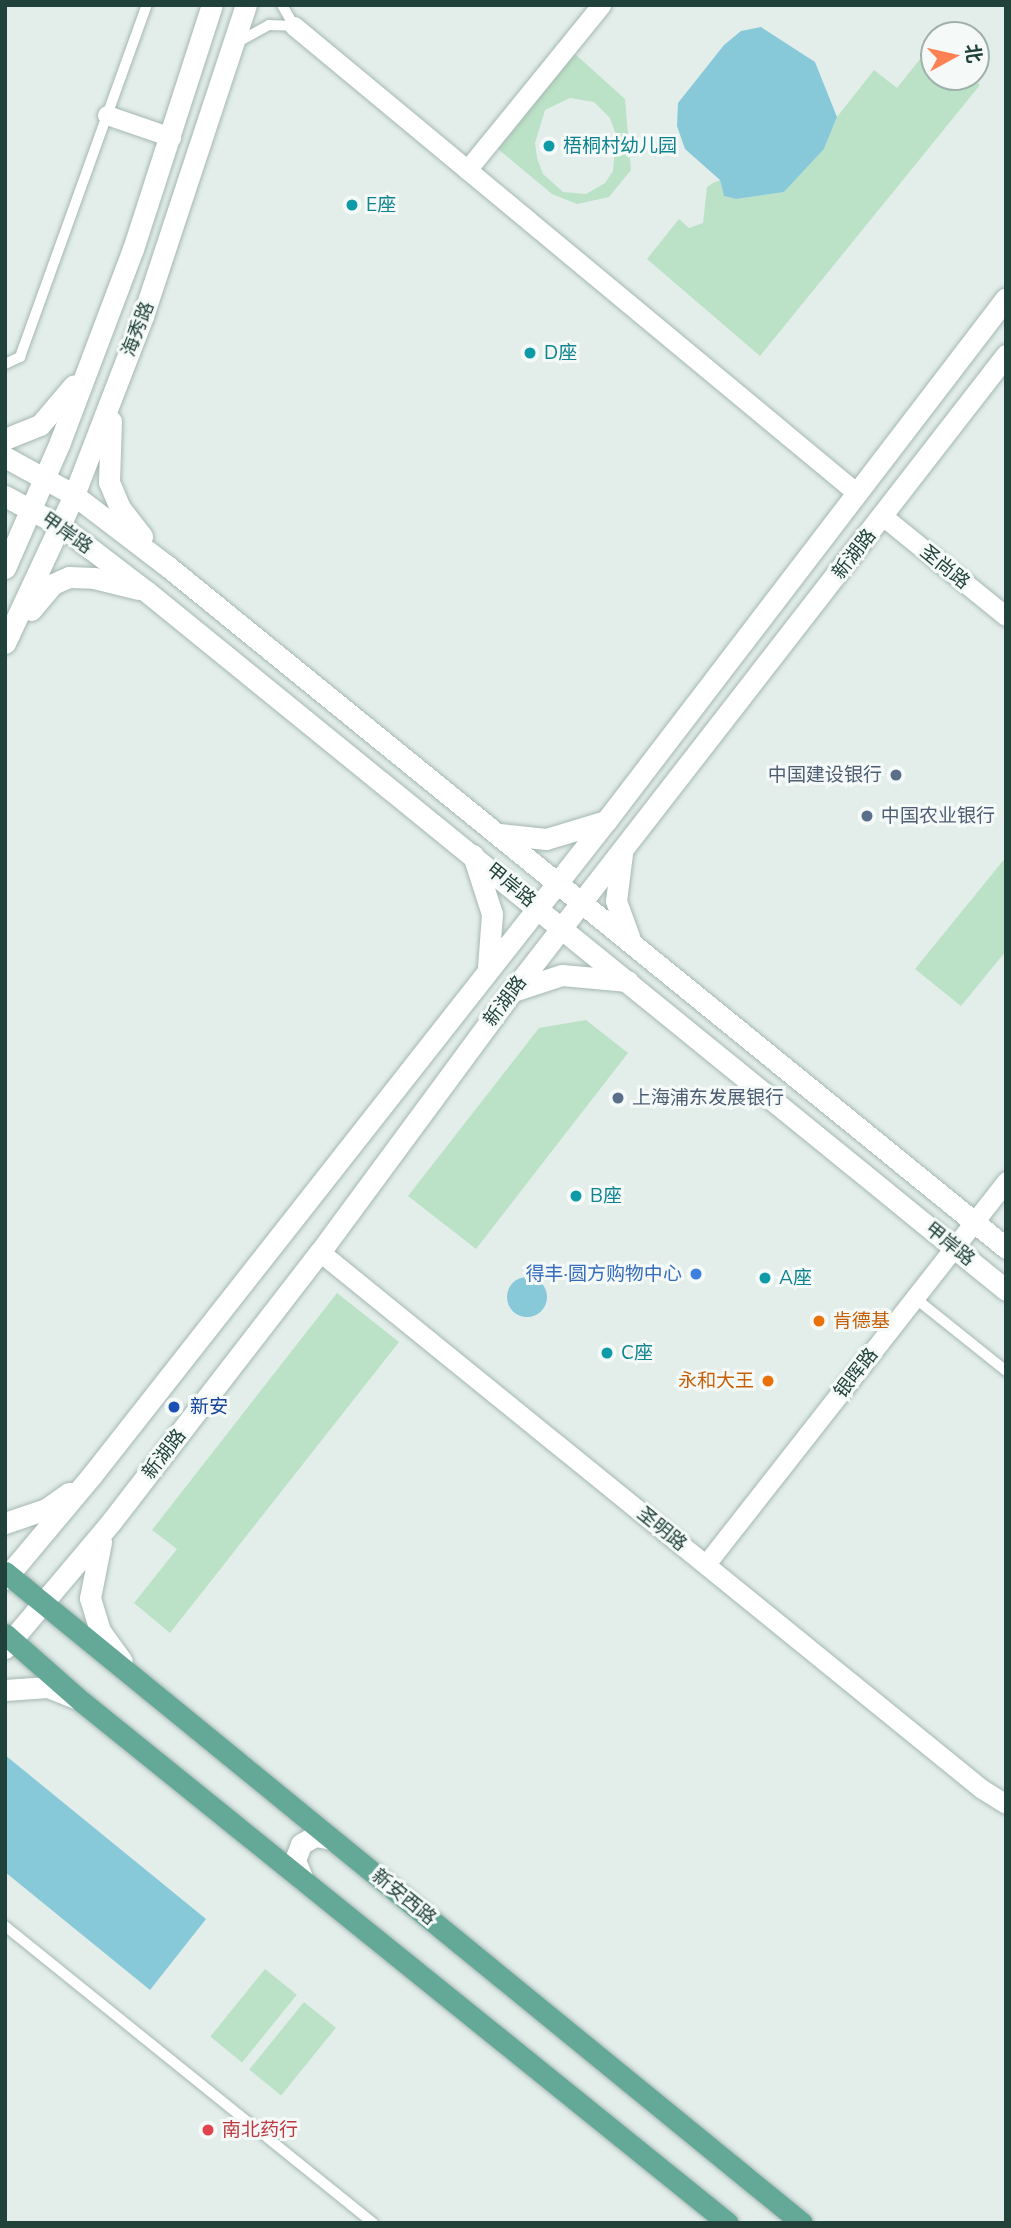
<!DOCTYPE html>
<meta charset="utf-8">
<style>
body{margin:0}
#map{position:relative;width:1011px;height:2228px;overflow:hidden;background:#e3eeea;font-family:Mulish,"Noto Sans SC",sans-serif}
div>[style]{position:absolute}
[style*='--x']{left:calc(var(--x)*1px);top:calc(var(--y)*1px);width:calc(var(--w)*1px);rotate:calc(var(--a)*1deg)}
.green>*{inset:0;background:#bbe1c6;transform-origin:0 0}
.water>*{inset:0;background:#87c9d8}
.round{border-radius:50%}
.roads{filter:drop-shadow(0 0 2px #a5b7b2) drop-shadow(0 0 2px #a5b7b2)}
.lane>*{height:10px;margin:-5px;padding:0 5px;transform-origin:5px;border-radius:5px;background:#fff}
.street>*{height:19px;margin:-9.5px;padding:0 9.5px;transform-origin:9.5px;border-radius:9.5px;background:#fff}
.secondary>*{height:21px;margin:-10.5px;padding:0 10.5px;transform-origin:10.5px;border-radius:10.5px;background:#fff}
.primary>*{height:21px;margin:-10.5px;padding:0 10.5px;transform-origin:10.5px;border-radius:10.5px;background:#64a898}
.dots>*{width:19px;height:19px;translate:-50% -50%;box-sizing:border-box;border:4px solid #f5faf8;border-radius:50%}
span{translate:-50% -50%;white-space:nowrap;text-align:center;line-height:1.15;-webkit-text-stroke:6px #f5faf8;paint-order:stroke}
.culture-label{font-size:19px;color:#0d838f}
.left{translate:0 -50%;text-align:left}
.street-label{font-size:19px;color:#21423a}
.service-label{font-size:19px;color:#4e5e75}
.right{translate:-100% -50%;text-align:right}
.shop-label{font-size:19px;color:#366cbe}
.food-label{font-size:19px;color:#c56008}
.transit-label{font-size:19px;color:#164399}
.health-label{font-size:19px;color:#be3a42}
.frame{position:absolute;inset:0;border:7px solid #21423a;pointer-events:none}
.north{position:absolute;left:920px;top:21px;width:70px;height:70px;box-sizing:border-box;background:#f5faf8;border:2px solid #a0b0ac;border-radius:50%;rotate:82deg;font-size:19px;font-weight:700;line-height:28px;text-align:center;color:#21423a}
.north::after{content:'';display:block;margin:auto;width:24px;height:32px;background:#fd8152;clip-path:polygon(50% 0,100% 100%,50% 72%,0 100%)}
</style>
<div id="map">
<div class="green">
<i style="clip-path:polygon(932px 44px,934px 77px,971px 77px,980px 85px,760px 356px,647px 259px,679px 219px,689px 228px,703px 223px,707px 187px,713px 183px,720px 180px,724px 196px,736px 199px,784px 192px,824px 149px,837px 117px,874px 70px,897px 88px)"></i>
<i style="clip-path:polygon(evenodd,575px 54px,625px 99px,631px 170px,609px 197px,577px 204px,552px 194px,498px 149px,575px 54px,570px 98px,594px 102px,610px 118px,616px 135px,613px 171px,605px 183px,586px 194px,563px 192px,543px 174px,537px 158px,535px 143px,545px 110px,570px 98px)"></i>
<i style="clip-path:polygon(1006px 857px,1006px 951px,961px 1006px,915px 969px)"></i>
<i style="clip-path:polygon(586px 1020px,628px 1053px,476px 1249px,408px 1196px,539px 1028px)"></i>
<i style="clip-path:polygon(337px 1293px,399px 1342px,170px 1633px,134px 1603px,177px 1549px,152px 1530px)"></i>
<i style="left:265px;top:1969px;width:41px;height:87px;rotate:39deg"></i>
<i style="left:304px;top:2002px;width:41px;height:87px;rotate:39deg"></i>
</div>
<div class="water">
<i style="clip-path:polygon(761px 27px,815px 62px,837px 117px,824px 149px,784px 192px,736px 199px,724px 196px,720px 180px,685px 149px,677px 126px,678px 103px,724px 45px,741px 31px)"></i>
<i class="round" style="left:507px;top:1277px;width:40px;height:40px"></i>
<i style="clip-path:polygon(5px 1755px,206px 1919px,150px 1990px,5px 1872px)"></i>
</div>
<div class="roads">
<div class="lane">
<i style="--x:282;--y:5;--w:24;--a:60"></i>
<i style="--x:240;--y:41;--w:33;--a:-29"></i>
<i style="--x:269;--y:25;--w:25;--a:2"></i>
<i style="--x:5;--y:364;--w:17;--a:-25"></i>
<i style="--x:20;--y:357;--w:374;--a:-70.2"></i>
<i style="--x:915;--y:1298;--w:117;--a:38.7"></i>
<i style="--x:5;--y:1926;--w:473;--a:38.9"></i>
</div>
<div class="street">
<i style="--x:294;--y:26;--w:731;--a:39.68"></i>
<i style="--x:107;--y:115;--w:68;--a:19"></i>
<i style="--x:467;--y:170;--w:213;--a:-50.9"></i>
<i style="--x:884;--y:517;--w:157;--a:39.1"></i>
<i style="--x:320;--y:1252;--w:852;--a:39.05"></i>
<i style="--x:982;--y:1789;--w:28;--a:32"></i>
<i style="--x:706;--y:1564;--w:487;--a:-51.9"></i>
</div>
<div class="secondary">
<i style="--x:111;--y:421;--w:61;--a:91.9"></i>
<i style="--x:109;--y:482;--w:28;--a:67"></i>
<i style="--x:120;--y:508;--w:36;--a:52"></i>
<i style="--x:5;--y:439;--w:38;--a:-22"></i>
<i style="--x:40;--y:425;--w:52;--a:-49.6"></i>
<i style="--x:5;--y:457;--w:79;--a:28.8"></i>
<i style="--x:74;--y:495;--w:116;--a:37.3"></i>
<i style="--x:166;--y:565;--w:1083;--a:39.11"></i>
<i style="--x:5;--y:496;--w:64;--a:28.2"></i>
<i style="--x:61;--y:526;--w:107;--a:37.4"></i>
<i style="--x:146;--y:591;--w:1108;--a:39.1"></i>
<i style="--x:5;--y:568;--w:137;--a:-66.4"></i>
<i style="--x:60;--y:442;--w:206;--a:-69.3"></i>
<i style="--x:133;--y:249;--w:256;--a:-72.1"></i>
<i style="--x:31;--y:610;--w:34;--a:-50"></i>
<i style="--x:53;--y:584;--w:17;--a:-24"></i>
<i style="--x:69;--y:577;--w:25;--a:2"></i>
<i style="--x:94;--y:578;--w:45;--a:14"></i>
<i style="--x:5;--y:643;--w:163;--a:-65"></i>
<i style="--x:74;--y:495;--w:192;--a:-68.9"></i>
<i style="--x:143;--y:316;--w:328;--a:-71.7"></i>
<i style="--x:499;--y:834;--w:47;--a:6.1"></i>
<i style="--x:546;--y:839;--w:63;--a:-16.7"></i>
<i style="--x:622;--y:854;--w:47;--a:97.3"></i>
<i style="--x:616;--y:901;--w:38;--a:70"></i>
<i style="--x:473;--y:855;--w:62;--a:72.1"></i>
<i style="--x:492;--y:914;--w:53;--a:94.3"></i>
<i style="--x:516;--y:990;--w:48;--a:-18.1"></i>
<i style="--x:562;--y:975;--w:66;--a:5.2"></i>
<i style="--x:5;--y:1523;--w:43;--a:-18.9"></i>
<i style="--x:46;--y:1509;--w:28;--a:-35"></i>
<i style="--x:101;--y:1542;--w:57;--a:101.1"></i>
<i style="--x:90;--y:1598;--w:34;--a:73"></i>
<i style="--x:100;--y:1631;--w:37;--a:54"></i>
<i style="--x:5;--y:1579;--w:136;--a:-50.1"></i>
<i style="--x:92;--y:1475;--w:832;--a:-51.84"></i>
<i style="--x:606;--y:821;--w:658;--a:-52.59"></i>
<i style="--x:5;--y:1648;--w:165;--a:-49.9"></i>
<i style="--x:111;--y:1522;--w:341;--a:-52.3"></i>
<i style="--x:320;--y:1252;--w:322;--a:-53.6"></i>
<i style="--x:511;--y:993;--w:808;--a:-52.19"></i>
<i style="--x:5;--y:1690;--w:43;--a:-4"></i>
<i style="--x:48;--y:1687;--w:31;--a:22"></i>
<i style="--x:303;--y:1880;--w:22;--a:-112"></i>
<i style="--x:295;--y:1860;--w:17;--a:-69"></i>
<i style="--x:301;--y:1844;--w:16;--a:-30"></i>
<i style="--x:315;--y:1836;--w:17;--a:10"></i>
</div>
<div class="primary">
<i style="--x:5;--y:1572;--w:1029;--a:39.24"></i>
<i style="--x:5;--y:1634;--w:101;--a:41.4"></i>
<i style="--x:81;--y:1701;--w:831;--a:38.9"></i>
</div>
</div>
<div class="dots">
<i style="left:549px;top:146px;background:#0f9aa8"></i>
<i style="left:352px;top:205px;background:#0f9aa8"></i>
<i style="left:530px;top:353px;background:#0f9aa8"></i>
<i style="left:896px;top:775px;background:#5c6f8a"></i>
<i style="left:867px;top:816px;background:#5c6f8a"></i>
<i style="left:618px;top:1098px;background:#5c6f8a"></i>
<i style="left:576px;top:1196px;background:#0f9aa8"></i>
<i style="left:696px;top:1274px;background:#3f7fe0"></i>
<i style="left:765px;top:1278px;background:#0f9aa8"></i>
<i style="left:819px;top:1321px;background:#e8710a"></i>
<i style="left:607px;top:1353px;background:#0f9aa8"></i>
<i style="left:768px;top:1381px;background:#e8710a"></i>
<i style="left:174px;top:1407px;background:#1a4fb4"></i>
<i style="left:208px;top:2130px;background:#e0444e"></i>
</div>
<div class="culture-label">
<span class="left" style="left:563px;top:146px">梧桐村幼儿园</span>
<span class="left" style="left:366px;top:205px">E座</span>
<span class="left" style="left:544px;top:353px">D座</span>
<span class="left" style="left:590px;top:1196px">B座</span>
<span class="left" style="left:779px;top:1278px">A座</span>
<span class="left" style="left:621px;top:1353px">C座</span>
</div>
<div class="street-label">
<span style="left:138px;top:329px;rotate:-69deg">海秀路</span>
<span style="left:67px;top:533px;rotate:35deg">甲岸路</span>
<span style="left:854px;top:554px;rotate:-52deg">新湖路</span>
<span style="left:945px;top:567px;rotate:39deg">圣尚路</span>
<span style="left:511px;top:885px;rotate:39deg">甲岸路</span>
<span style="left:505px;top:1001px;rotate:-53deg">新湖路</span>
<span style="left:950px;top:1244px;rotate:39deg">甲岸路</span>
<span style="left:856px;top:1373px;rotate:-52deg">银晖路</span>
<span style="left:164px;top:1454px;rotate:-52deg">新湖路</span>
<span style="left:662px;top:1529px;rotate:39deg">圣明路</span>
<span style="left:404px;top:1897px;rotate:39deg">新安西路</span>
</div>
<div class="service-label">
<span class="right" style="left:882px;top:775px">中国建设银行</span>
<span class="left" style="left:881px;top:816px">中国农业银行</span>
<span class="left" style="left:632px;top:1098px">上海浦东发展银行</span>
</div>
<div class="shop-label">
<span class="right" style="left:682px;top:1274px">得丰·圆方购物中心</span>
</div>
<div class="food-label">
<span class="left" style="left:833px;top:1321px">肯德基</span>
<span class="right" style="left:754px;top:1381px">永和大王</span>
</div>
<div class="transit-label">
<span class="left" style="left:190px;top:1407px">新安</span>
</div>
<div class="health-label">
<span class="left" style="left:222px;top:2130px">南北药行</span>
</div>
<div class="frame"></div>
<div class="north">北</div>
</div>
